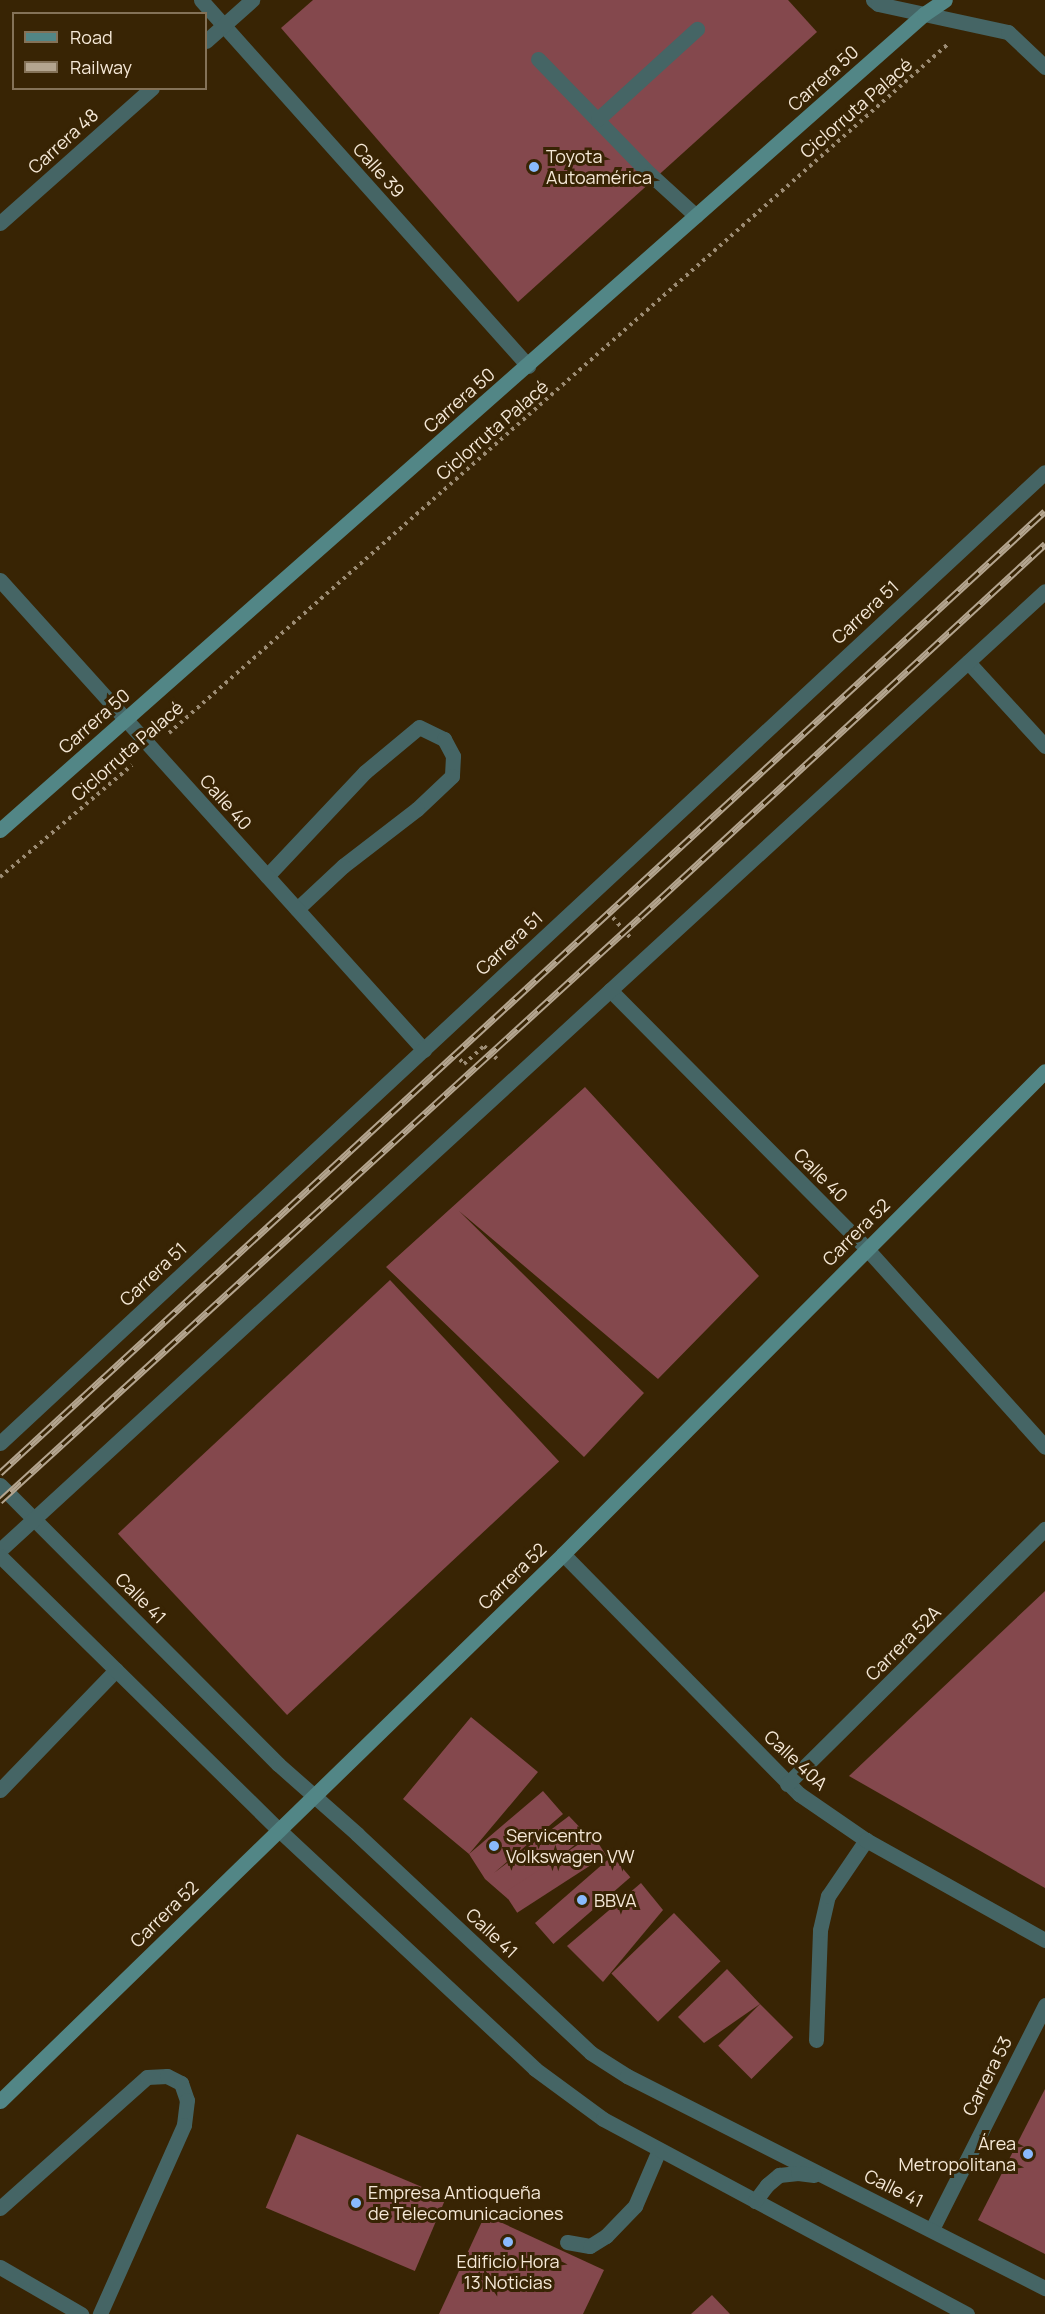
<!DOCTYPE html>
<meta charset="utf-8">
<style>
body{margin:0}
#map{position:relative;width:1045px;height:2314px;overflow:hidden;background:#382404;font-family:Manrope,sans-serif}
div>[style]{position:absolute}
[style*='--x']{left:calc(var(--x)*1px);top:calc(var(--y)*1px);width:calc(var(--w)*1px);rotate:calc(var(--a)*1deg)}
.building>*{inset:0;background:#84484d;transform-origin:0 0}
.path>*{height:4px;margin-top:-2px;transform-origin:0;background:repeating-linear-gradient(90deg,#9c8c74 0 3px,transparent 0 7.5px)}
.service>*{height:15px;margin:-7.5px;padding:0 7.5px;transform-origin:7.5px;border-radius:7.5px;background:#456565}
.minor>*{height:15px;margin:-7.5px;padding:0 7.5px;transform-origin:7.5px;border-radius:7.5px;background:#456565}
.tertiary>*{height:15px;margin:-7.5px;padding:0 7.5px;transform-origin:7.5px;border-radius:7.5px;background:#456565}
.secondary>*{height:15px;margin:-7.5px;padding:0 7.5px;transform-origin:7.5px;border-radius:7.5px;background:#528686}
.rail>*{height:7px;margin-top:-3.5px;transform-origin:0;background:repeating-linear-gradient(90deg,#382404 0 14px,#b4a58f 0 28px);box-sizing:border-box;border-block:2px solid #b4a58f}
.dots>*{width:16px;height:16px;translate:-50% -50%;box-sizing:border-box;border:3px solid #382404;border-radius:50%}
span{translate:-50% -50%;white-space:nowrap;text-align:center;line-height:1.15;-webkit-text-stroke:6px #382404;paint-order:stroke}
.street-label{font-size:18px;color:#f5e8d7}
.poi-label{font-size:18px;color:#f5e8d7}
.left{translate:0 -50%;text-align:left}
.right{translate:-100% -50%;text-align:right}
.legend{position:absolute;left:12px;top:12px;width:195px;height:78px;box-sizing:border-box;background:#382404;border:2px solid #847258;margin:0;padding:8px 10px;list-style:none;font-size:18px;color:#f5e8d7}
.legend li{display:flex;align-items:center;gap:12px;height:30px}
.legend b{width:30px;border:2px solid #847258}
</style>
<div id="map">
<div class="building">
<i style="clip-path:polygon(313px 0,788px 0,817px 32px,518px 302px,281px 28px)"></i>
<i style="clip-path:polygon(585px 1087px,759px 1276px,658px 1379px,459px 1211px,644px 1393px,584px 1457px,386px 1267px)"></i>
<i style="left:390px;top:1280px;width:248px;height:372px;rotate:47deg"></i>
<i style="clip-path:polygon(1045px 1591px,1045px 1888px,849px 1776px)"></i>
<i style="clip-path:polygon(471px 1717px,538px 1772px,469px 1854px,543px 1791px,563px 1814px,494px 1873px,569px 1816px,587px 1835px,508px 1899px,485px 1879px,469px 1854px,403px 1799px)"></i>
<i style="left:593px;top:1835px;width:24px;height:106px;rotate:57deg"></i>
<i style="left:612px;top:1856px;width:28px;height:102px;rotate:49deg"></i>
<i style="clip-path:polygon(641px 1883px,663px 1910px,603px 1982px,567px 1946px)"></i>
<i style="left:674px;top:1913px;width:67px;height:87px;rotate:46deg"></i>
<i style="clip-path:polygon(727px 1969px,760px 2004px,704px 2043px,678px 2017px)"></i>
<i style="left:760px;top:2004px;width:47px;height:59px;rotate:45deg"></i>
<i style="clip-path:polygon(1045px 2089px,1045px 2254px,978px 2220px)"></i>
<i style="left:297px;top:2134px;width:162px;height:80px;rotate:23deg"></i>
<i style="clip-path:polygon(485px 2215px,604px 2270px,583px 2314px,439px 2314px)"></i>
<i style="clip-path:polygon(712px 2295px,730px 2314px,691px 2314px)"></i>
</div>
<div class="path">
<i style="--x:169;--y:733;--w:1040;--a:-41.49"></i>
<i style="--x:0;--y:877;--w:173;--a:-40.3"></i>
<i style="--x:608;--y:912;--w:35;--a:49"></i>
<i style="--x:455;--y:1054;--w:13;--a:48"></i>
<i style="--x:464;--y:1064;--w:27;--a:-42"></i>
<i style="--x:484;--y:1046;--w:18;--a:45"></i>
</div>
<div class="service">
<i style="--x:538;--y:59;--w:161;--a:45.8"></i>
<i style="--x:650;--y:174;--w:62;--a:42.4"></i>
<i style="--x:598;--y:119;--w:134;--a:-42.3"></i>
<i style="--x:267;--y:876;--w:143;--a:-46.7"></i>
<i style="--x:365;--y:772;--w:70;--a:-39.8"></i>
<i style="--x:419;--y:727;--w:28;--a:26"></i>
<i style="--x:444;--y:739;--w:19;--a:62"></i>
<i style="--x:453;--y:756;--w:20;--a:93"></i>
<i style="--x:452;--y:776;--w:48;--a:136.7"></i>
<i style="--x:417;--y:809;--w:93;--a:142.4"></i>
<i style="--x:343;--y:866;--w:63;--a:136.9"></i>
<i style="--x:0;--y:1790;--w:167;--a:-46"></i>
<i style="--x:816;--y:2040;--w:110;--a:-87.9"></i>
<i style="--x:820;--y:1930;--w:35;--a:-77"></i>
<i style="--x:828;--y:1896;--w:68;--a:-55.8"></i>
<i style="--x:0;--y:2208;--w:197;--a:-41.7"></i>
<i style="--x:147;--y:2077;--w:20;--a:-3"></i>
<i style="--x:167;--y:2076;--w:16;--a:27"></i>
<i style="--x:181;--y:2083;--w:18;--a:71"></i>
<i style="--x:187;--y:2100;--w:25;--a:97"></i>
<i style="--x:184;--y:2125;--w:207;--a:114"></i>
<i style="--x:567;--y:2242;--w:23;--a:10"></i>
<i style="--x:590;--y:2246;--w:19;--a:-32"></i>
<i style="--x:606;--y:2236;--w:42;--a:-46"></i>
<i style="--x:635;--y:2206;--w:61;--a:-66.8"></i>
<i style="--x:0;--y:2267;--w:94;--a:30.1"></i>
</div>
<div class="minor">
<i style="--x:201;--y:0;--w:491;--a:48.2"></i>
<i style="--x:0;--y:580;--w:633;--a:47.95"></i>
<i style="--x:968;--y:662;--w:114;--a:47.5"></i>
<i style="--x:610;--y:990;--w:365;--a:45.2"></i>
<i style="--x:867;--y:1249;--w:266;--a:48"></i>
<i style="--x:563;--y:1554;--w:337;--a:45.5"></i>
<i style="--x:799;--y:1794;--w:81;--a:34.5"></i>
<i style="--x:866;--y:1840;--w:205;--a:29.2"></i>
<i style="--x:787;--y:1784;--w:363;--a:-44.7"></i>
<i style="--x:932;--y:2229;--w:251;--a:-63.2"></i>
</div>
<div class="tertiary">
<i style="--x:873;--y:0;--w:6;--a:39"></i>
<i style="--x:878;--y:4;--w:133;--a:12.2"></i>
<i style="--x:1008;--y:32;--w:51;--a:43.4"></i>
<i style="--x:206;--y:41;--w:62;--a:-41.7"></i>
<i style="--x:0;--y:223;--w:203;--a:-41.6"></i>
<i style="--x:0;--y:1443;--w:1426;--a:-42.9"></i>
<i style="--x:0;--y:1485;--w:394;--a:45.1"></i>
<i style="--x:278;--y:1764;--w:106;--a:41.5"></i>
<i style="--x:357;--y:1834;--w:320;--a:43.1"></i>
<i style="--x:591;--y:2053;--w:43;--a:32.6"></i>
<i style="--x:627;--y:2076;--w:469;--a:26.9"></i>
<i style="--x:0;--y:1550;--w:1418;--a:-42.54"></i>
<i style="--x:0;--y:1556;--w:391;--a:44.5"></i>
<i style="--x:279;--y:1830;--w:350;--a:43"></i>
<i style="--x:535;--y:2069;--w:84;--a:36.3"></i>
<i style="--x:603;--y:2119;--w:413;--a:28.2"></i>
<i style="--x:755;--y:2201;--w:20;--a:-53"></i>
<i style="--x:767;--y:2185;--w:16;--a:-40"></i>
<i style="--x:779;--y:2175;--w:19;--a:-6"></i>
<i style="--x:798;--y:2173;--w:16;--a:7"></i>
</div>
<div class="secondary">
<i style="--x:0;--y:830;--w:1233;--a:-41.45"></i>
<i style="--x:924;--y:14;--w:25;--a:-34"></i>
<i style="--x:0;--y:2101;--w:785;--a:-44.17"></i>
<i style="--x:563;--y:1554;--w:682;--a:-45.06"></i>
</div>
<div class="rail">
<i style="--x:0;--y:1473;--w:1420;--a:-42.63"></i>
<i style="--x:0;--y:1501;--w:866;--a:-42.38"></i>
<i style="--x:640;--y:917;--w:551;--a:-42.64"></i>
</div>
<div class="dots">
<i style="left:534px;top:167px;background:#89bafc"></i>
<i style="left:494px;top:1846px;background:#89bafc"></i>
<i style="left:582px;top:1900px;background:#89bafc"></i>
<i style="left:1028px;top:2154px;background:#89bafc"></i>
<i style="left:356px;top:2203px;background:#89bafc"></i>
<i style="left:508px;top:2242px;background:#89bafc"></i>
</div>
<div class="street-label">
<span style="left:823px;top:78px;rotate:-42deg">Carrera 50</span>
<span style="left:856px;top:108px;rotate:-41deg">Ciclorruta Palacé</span>
<span style="left:63px;top:141px;rotate:-42deg">Carrera 48</span>
<span style="left:379px;top:170px;rotate:48deg">Calle 39</span>
<span style="left:459px;top:400px;rotate:-41deg">Carrera 50</span>
<span style="left:492px;top:430px;rotate:-41deg">Ciclorruta Palacé</span>
<span style="left:865px;top:612px;rotate:-43deg">Carrera 51</span>
<span style="left:94px;top:721px;rotate:-41deg">Carrera 50</span>
<span style="left:127px;top:751px;rotate:-41deg">Ciclorruta Palacé</span>
<span style="left:226px;top:802px;rotate:48deg">Calle 40</span>
<span style="left:509px;top:943px;rotate:-43deg">Carrera 51</span>
<span style="left:821px;top:1175px;rotate:45deg">Calle 40</span>
<span style="left:856px;top:1232px;rotate:-45deg">Carrera 52</span>
<span style="left:153px;top:1274px;rotate:-43deg">Carrera 51</span>
<span style="left:512px;top:1576px;rotate:-44deg">Carrera 52</span>
<span style="left:141px;top:1598px;rotate:45deg">Calle 41</span>
<span style="left:903px;top:1643px;rotate:-45deg">Carrera 52A</span>
<span style="left:796px;top:1760px;rotate:43deg">Calle 40A</span>
<span style="left:164px;top:1914px;rotate:-44deg">Carrera 52</span>
<span style="left:492px;top:1933px;rotate:43deg">Calle 41</span>
<span style="left:987px;top:2076px;rotate:-63deg">Carrera 53</span>
<span style="left:894px;top:2188px;rotate:26deg">Calle 41</span>
</div>
<div class="poi-label">
<span class="left" style="left:546px;top:167px">Toyota<br>Autoamérica</span>
<span class="left" style="left:506px;top:1846px">Servicentro<br>Volkswagen VW</span>
<span class="left" style="left:594px;top:1900px">BBVA</span>
<span class="right" style="left:1016px;top:2154px">Área<br>Metropolitana</span>
<span class="left" style="left:368px;top:2203px">Empresa Antioqueña<br>de Telecomunicaciones</span>
<span style="left:508px;top:2272px">Edificio Hora<br>13 Noticias</span>
</div>
<ul class="legend">
<li><b style="height:8px;background:#528686"></b>Road</li>
<li><b style="height:8px;background:#b4a58f"></b>Railway</li>
</ul>
</div>
